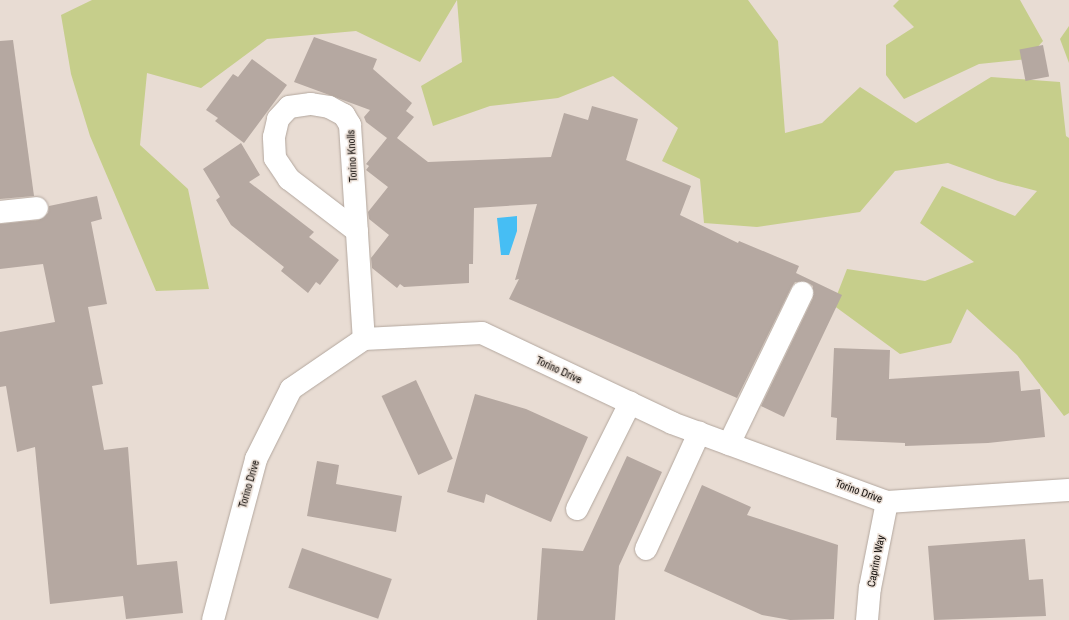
<!DOCTYPE html>
<style>
body{margin:0}
#map{position:relative;width:1069px;height:620px;overflow:hidden;background:#e8dcd3;font-family:"Archivo Narrow",sans-serif}
div>[style]{position:absolute}
[style*='--x']{left:calc(var(--x)*1px);top:calc(var(--y)*1px);width:calc(var(--w)*1px);rotate:calc(var(--a)*1deg)}
.green>*{inset:0;background:#c6ce8b}
.water>*{inset:0;background:#46bef4}
.building>*{inset:0;background:#b5a8a1;transform-origin:0 0}
.roads{filter:drop-shadow(0 0 1px #b3a79e) drop-shadow(0 0 1px #b3a79e)}
.minor>*{height:22px;margin:-11px;padding:0 11px;transform-origin:11px;border-radius:11px;background:#fff}
span{translate:-50% -50%;white-space:nowrap;text-align:center;line-height:1.15;-webkit-text-stroke:3px #e8dcd3;paint-order:stroke}
.street-label{font-size:11px;color:#110d0a}
</style>
<div id="map">
<div class="green">
<i style="clip-path:polygon(92px 0,457px 0,420px 62px,356px 31px,267px 39px,201px 88px,147px 73px,140px 145px,188px 189px,209px 289px,156px 291px,90px 136px,71px 74px,61px 15px)"></i>
<i style="clip-path:polygon(457px 0,748px 0,778px 41px,785px 133px,822px 123px,860px 87px,916px 123px,991px 77px,1060px 82px,1066px 136px,1069px 138px,1069px 413px,1064px 416px,1017px 355px,967px 309px,951px 343px,900px 354px,833px 305px,847px 269px,925px 281px,974px 262px,920px 223px,942px 186px,1015px 216px,1037px 191px,998px 181px,948px 163px,895px 171px,860px 212px,757px 227px,704px 223px,700px 179px,662px 161px,678px 128px,613px 76px,558px 98px,490px 106px,433px 126px,421px 86px,462px 62px)"></i>
<i style="clip-path:polygon(899px 0,1020px 0,1043px 41px,1027px 59px,979px 64px,904px 99px,886px 75px,886px 45px,914px 27px,893px 6px)"></i>
<i style="clip-path:polygon(1069px 26px,1069px 63px,1060px 39px)"></i>
</div>
<div class="water">
<i style="clip-path:polygon(517px 216px,517px 231px,509px 255px,501px 255px,497px 218px)"></i>
</div>
<div class="building">
<i style="clip-path:polygon(314px 37px,377px 59px,373px 69px,412px 103px,406px 111px,414px 117px,397px 138px,428px 162px,551px 157px,564px 113px,588px 120px,592px 106px,638px 119px,626px 160px,691px 186px,680px 215px,738px 243px,739px 241px,799px 266px,796px 273px,842px 295px,784px 417px,761px 406px,813px 298px,813px 286px,807px 282px,795px 282px,791px 288px,737px 398px,509px 299px,519px 279px,515px 280px,537px 204px,474px 208px,473px 264px,469px 264px,469px 283px,404px 287px,400px 284px,397px 288px,372px 268px,371px 258px,389px 235px,369px 219px,368px 212px,388px 187px,366px 170px,369px 166px,366px 164px,387px 138px,366px 122px,364px 117px,370px 110px,294px 82px)"></i>
<i style="clip-path:polygon(13px 40px,34px 196px,0 199px,0 41px)"></i>
<i style="left:1043px;top:45px;width:32px;height:24px;rotate:79deg"></i>
<i style="clip-path:polygon(252px 59px,287px 85px,244px 143px,215px 121px,218px 118px,206px 110px,233px 74px,238px 77px)"></i>
<i style="clip-path:polygon(241px 143px,260px 175px,249px 182px,314px 232px,309px 237px,339px 260px,320px 285px,316px 282px,308px 293px,281px 271px,284px 267px,231px 225px,216px 200px,220px 197px,203px 169px)"></i>
<i style="clip-path:polygon(97px 196px,102px 219px,91px 222px,107px 304px,88px 307px,103px 384px,92px 386px,104px 450px,128px 447px,137px 565px,177px 561px,183px 613px,126px 619px,123px 596px,50px 604px,35px 447px,17px 452px,6px 386px,0 387px,0 332px,55px 322px,43px 264px,0 269px,0 224px,39px 220px,48px 213px,49px 206px)"></i>
<i style="clip-path:polygon(834px 348px,890px 350px,889px 379px,1019px 371px,1021px 391px,1040px 389px,1045px 437px,988px 443px,905px 446px,905px 443px,836px 440px,837px 418px,831px 417px)"></i>
<i style="left:416px;top:380px;width:87px;height:38px;rotate:65deg"></i>
<i style="clip-path:polygon(475px 394px,526px 409px,588px 437px,551px 522px,486px 494px,484px 503px,447px 492px)"></i>
<i style="clip-path:polygon(627px 456px,662px 472px,619px 566px,615px 620px,537px 620px,542px 548px,583px 551px)"></i>
<i style="clip-path:polygon(317px 461px,339px 465px,336px 484px,402px 496px,396px 532px,307px 516px)"></i>
<i style="clip-path:polygon(702px 485px,751px 507px,747px 515px,838px 545px,834px 619px,790px 620px,762px 615px,664px 571px)"></i>
<i style="clip-path:polygon(1025px 539px,1029px 580px,1043px 579px,1046px 616px,934px 620px,928px 546px)"></i>
<i style="left:302px;top:548px;width:95px;height:42px;rotate:19deg"></i>
</div>
<div class="roads">
<div class="minor">
<i style="--x:0;--y:212;--w:37;--a:-6"></i>
<i style="--x:357;--y:231;--w:86;--a:-142.6"></i>
<i style="--x:289;--y:179;--w:25;--a:-124"></i>
<i style="--x:275;--y:158;--w:21;--a:-93"></i>
<i style="--x:274;--y:137;--w:18;--a:-77"></i>
<i style="--x:278;--y:119;--w:16;--a:-47"></i>
<i style="--x:289;--y:107;--w:22;--a:-8"></i>
<i style="--x:311;--y:104;--w:18;--a:9"></i>
<i style="--x:329;--y:107;--w:17;--a:28"></i>
<i style="--x:344;--y:115;--w:12;--a:59"></i>
<i style="--x:350;--y:125;--w:214;--a:86.3"></i>
<i style="--x:729;--y:444;--w:168;--a:-64.2"></i>
<i style="--x:577;--y:509;--w:119;--a:-63.4"></i>
<i style="--x:646;--y:549;--w:128;--a:-65.4"></i>
<i style="--x:213;--y:620;--w:167;--a:-75"></i>
<i style="--x:256;--y:459;--w:78;--a:-63.4"></i>
<i style="--x:291;--y:389;--w:88;--a:-34.4"></i>
<i style="--x:364;--y:339;--w:118;--a:-2.9"></i>
<i style="--x:482;--y:333;--w:210;--a:25.3"></i>
<i style="--x:672;--y:423;--w:229;--a:20.2"></i>
<i style="--x:887;--y:502;--w:182;--a:-3.8"></i>
<i style="--x:867;--y:620;--w:32;--a:-85"></i>
<i style="--x:870;--y:588;--w:88;--a:-78.8"></i>
</div>
</div>
<div class="street-label">
<span style="left:352px;top:156px;rotate:-93deg">Torino Knolls</span>
<span style="left:559px;top:370px;rotate:25deg">Torino Drive</span>
<span style="left:249px;top:484px;rotate:-74deg">Torino Drive</span>
<span style="left:859px;top:491px;rotate:20deg">Torino Drive</span>
<span style="left:876px;top:561px;rotate:-79deg">Caprino Way</span>
</div>
</div>
